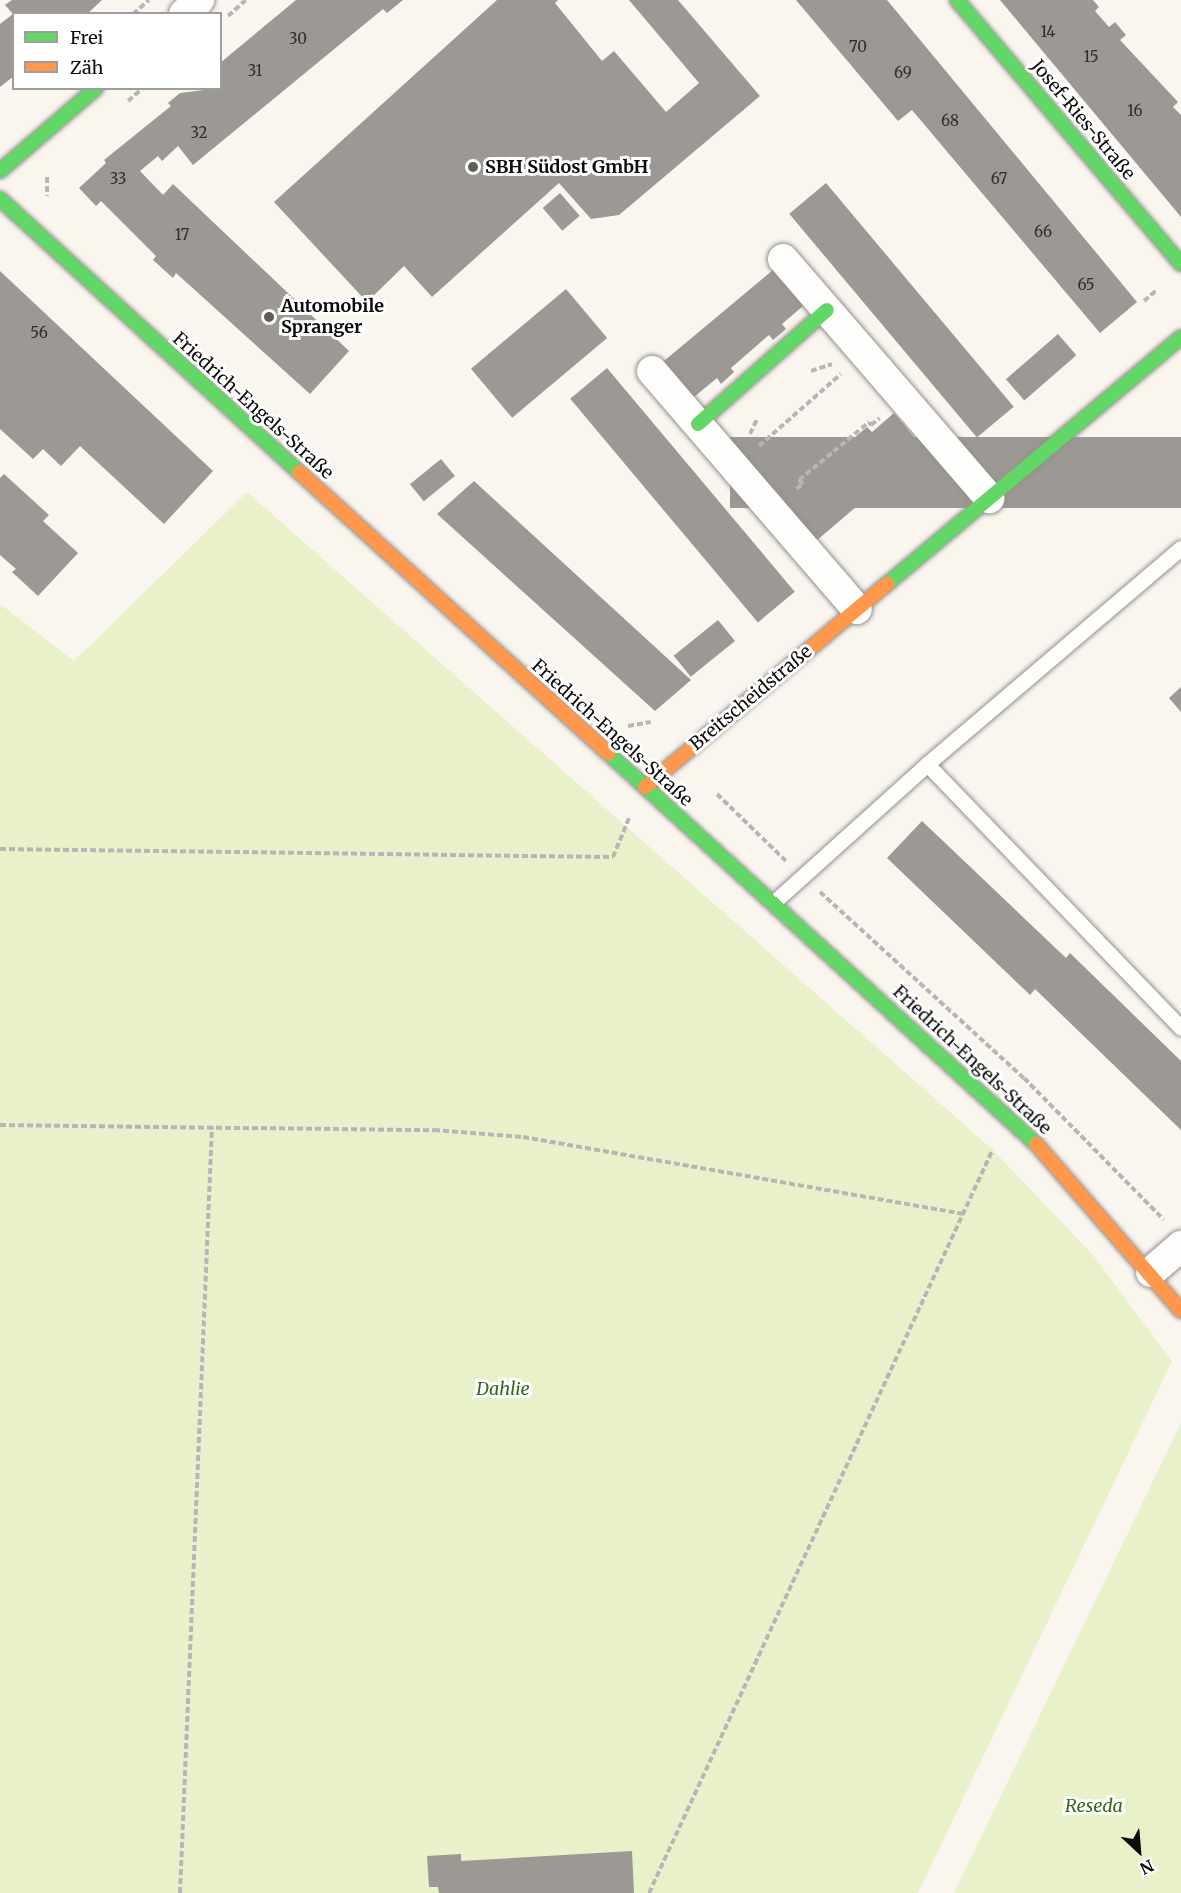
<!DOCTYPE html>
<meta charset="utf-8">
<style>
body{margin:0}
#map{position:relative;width:1181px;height:1893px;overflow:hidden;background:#faf5ee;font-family:Merriweather,serif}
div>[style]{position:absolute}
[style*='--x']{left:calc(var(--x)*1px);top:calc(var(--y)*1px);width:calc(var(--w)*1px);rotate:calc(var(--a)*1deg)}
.green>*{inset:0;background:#e9f1cb}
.building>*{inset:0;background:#9c9894;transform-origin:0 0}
.path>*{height:4px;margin-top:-2px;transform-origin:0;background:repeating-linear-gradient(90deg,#b7b6b5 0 6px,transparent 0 9px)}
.roads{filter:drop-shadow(0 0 2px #93908d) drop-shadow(0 0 2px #93908d)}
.lane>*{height:15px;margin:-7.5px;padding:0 7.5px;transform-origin:7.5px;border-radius:7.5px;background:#fefefc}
.street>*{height:30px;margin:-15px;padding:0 15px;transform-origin:15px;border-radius:15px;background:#fefefc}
.fast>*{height:14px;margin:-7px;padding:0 7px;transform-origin:7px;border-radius:7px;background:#63d668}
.slow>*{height:14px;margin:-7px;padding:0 7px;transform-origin:7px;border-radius:7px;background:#ff974d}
.dots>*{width:16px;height:16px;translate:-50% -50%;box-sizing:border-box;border:3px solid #fff;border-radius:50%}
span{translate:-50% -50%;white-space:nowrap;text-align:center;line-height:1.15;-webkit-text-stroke:6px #fff;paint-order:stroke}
.number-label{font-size:15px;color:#2f2e2d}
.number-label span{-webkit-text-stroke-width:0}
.street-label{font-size:18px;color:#0b0b0b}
.poi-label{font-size:18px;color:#0b0b0b;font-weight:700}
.left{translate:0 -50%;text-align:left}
.park-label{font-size:18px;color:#376817;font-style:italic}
.legend{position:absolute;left:12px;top:12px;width:210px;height:78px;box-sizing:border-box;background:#fff;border:2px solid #9d9d9d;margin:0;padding:8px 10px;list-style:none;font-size:18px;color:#0b0b0b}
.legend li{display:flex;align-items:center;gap:12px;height:30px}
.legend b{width:30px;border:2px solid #9d9d9d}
.north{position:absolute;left:1109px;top:1821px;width:60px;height:60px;-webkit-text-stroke:4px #fff;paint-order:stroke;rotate:154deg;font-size:16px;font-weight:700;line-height:24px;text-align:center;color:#0b0b0b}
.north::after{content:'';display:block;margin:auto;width:21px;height:27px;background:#0b0b0b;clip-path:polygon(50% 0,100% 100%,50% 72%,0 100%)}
</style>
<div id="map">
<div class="green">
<i style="clip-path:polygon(247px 492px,993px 1150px,1093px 1255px,1172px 1361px,918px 1893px,0 1893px,0 604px,74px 661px)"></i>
<i style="clip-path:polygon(1181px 1423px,1181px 1893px,954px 1893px)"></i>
</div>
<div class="building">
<i style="clip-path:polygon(12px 0,102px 0,87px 14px,14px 14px,14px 76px,0 87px,0 24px,13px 14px,5px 5px)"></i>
<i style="clip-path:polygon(296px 0,403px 0,387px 13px,383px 9px,193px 165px,178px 146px,162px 161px,158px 156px,140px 171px,163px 195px,173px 184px,349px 351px,310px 394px,176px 273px,173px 278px,153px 260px,156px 256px,101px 201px,96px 206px,79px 188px,106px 163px,104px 160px,171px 106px,168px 103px,180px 93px,220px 88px,220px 63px)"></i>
<i style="clip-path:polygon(497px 0,558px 0,555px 3px,602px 61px,614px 51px,666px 112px,699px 83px,629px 0,678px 0,760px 96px,619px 215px,591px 219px,559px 183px,432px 297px,404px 266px,367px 302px,274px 202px)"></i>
<i style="clip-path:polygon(796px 0,887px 0,1137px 302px,1100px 333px,912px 110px,898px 121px)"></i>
<i style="clip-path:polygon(1000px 0,1093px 0,1099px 7px,1095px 11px,1109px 27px,1115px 22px,1126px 35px,1120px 40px,1178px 102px,1173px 107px,1181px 115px,1181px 217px)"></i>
<i style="left:826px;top:183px;width:292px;height:48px;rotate:50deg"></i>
<i style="left:560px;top:193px;width:30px;height:23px;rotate:49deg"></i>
<i style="clip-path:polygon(773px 270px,803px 306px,782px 324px,786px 329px,773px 340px,769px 335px,731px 368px,734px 372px,721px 384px,717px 378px,694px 397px,664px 361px)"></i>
<i style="clip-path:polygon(0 271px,213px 471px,164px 524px,80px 446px,61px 466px,43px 449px,33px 459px,0 429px)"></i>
<i style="left:566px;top:289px;width:64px;height:124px;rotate:50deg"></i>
<i style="left:1058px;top:334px;width:28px;height:69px;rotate:49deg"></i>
<i style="left:607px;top:368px;width:292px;height:48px;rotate:50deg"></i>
<i style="clip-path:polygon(894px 413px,924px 449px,816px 541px,785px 504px,807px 486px,803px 481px,815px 470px,820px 475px,858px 443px,854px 438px,867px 427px,872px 432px)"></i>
<i style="left:1181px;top:437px;width:71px;height:451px;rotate:90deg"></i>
<i style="left:441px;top:459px;width:22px;height:40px;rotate:51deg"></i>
<i style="clip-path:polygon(4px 474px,49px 515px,43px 521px,78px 553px,38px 596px,12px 572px,16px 569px,0 555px,0 478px)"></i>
<i style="clip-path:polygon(474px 481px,690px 679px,691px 680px,655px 711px,437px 514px)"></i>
<i style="left:718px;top:620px;width:27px;height:57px;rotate:51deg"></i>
<i style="clip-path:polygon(1181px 687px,1181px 712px,1169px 698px)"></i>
<i style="clip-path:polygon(922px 821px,1066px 958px,1070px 953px,1181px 1061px,1181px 1130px,1035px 989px,1030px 995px,887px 858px)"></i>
<i style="clip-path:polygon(632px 1851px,634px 1893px,439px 1893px,438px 1887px,429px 1887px,427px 1856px,461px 1854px,461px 1861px)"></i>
</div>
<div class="path">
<i style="--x:133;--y:14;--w:21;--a:-41"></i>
<i style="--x:228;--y:16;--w:24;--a:-42"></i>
<i style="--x:128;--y:101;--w:20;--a:-41"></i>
<i style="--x:47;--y:177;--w:19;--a:90"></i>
<i style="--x:1144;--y:301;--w:18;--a:-41"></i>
<i style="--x:811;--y:371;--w:22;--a:-18"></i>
<i style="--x:750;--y:434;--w:17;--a:-65"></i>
<i style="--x:759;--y:446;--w:109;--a:-41.3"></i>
<i style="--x:796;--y:489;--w:9;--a:-36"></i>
<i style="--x:803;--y:484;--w:6;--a:-135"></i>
<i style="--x:799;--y:480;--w:91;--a:-39.6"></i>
<i style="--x:869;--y:422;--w:4;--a:56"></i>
<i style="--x:871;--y:425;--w:11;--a:-38"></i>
<i style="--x:628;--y:726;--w:23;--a:-10"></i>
<i style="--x:717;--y:794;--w:96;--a:44.2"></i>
<i style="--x:0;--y:849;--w:613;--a:0.75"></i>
<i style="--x:613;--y:857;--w:42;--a:-67.7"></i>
<i style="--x:820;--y:892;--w:276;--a:42.4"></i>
<i style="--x:1024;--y:1078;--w:199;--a:45.4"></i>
<i style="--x:0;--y:1125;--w:434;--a:0.7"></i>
<i style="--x:434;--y:1130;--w:89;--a:4.5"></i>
<i style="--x:523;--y:1137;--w:447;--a:9.9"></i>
<i style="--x:180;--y:1893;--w:767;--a:-87.61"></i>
<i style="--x:649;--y:1893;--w:817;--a:-65.19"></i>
</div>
<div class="roads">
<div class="lane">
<i style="--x:927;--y:764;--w:366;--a:46.1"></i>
<i style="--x:774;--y:902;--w:206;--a:-42"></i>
<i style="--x:927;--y:764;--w:333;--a:-40.4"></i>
</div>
<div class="street">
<i style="--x:184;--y:14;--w:21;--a:-43"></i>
<i style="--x:783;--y:259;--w:316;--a:49.2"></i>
<i style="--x:652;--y:371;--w:314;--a:49.3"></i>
<i style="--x:1151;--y:1272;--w:40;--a:-41"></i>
</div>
<div class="fast">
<i style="--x:957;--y:0;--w:346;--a:49.7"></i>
<i style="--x:0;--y:171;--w:127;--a:-40.8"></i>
<i style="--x:0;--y:199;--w:405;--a:42.4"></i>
<i style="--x:698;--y:424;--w:172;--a:-41.5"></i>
<i style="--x:887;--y:584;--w:384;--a:-40"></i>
<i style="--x:608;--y:753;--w:580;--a:42.41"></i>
</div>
<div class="slow">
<i style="--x:299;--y:472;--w:418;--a:42.3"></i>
<i style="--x:645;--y:787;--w:316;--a:-40"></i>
<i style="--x:1036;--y:1144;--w:221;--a:49"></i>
</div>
</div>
<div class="dots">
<i style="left:473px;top:167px;background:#5f5d5a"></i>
<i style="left:269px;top:317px;background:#5f5d5a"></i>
</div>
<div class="number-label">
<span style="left:1048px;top:32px">14</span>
<span style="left:298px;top:39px">30</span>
<span style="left:858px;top:47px">70</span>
<span style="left:1091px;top:57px">15</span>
<span style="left:255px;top:71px">31</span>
<span style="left:903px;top:73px">69</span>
<span style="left:1135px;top:111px">16</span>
<span style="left:950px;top:121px">68</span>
<span style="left:199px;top:133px">32</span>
<span style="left:118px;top:179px">33</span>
<span style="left:999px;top:179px">67</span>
<span style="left:1043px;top:232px">66</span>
<span style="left:182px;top:235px">17</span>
<span style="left:1086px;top:285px">65</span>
<span style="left:39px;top:333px">56</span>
</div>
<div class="street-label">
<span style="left:1083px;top:120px;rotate:50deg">Josef-Ries-Straße</span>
<span style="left:253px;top:406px;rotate:42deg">Friedrich-Engels-Straße</span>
<span style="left:751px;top:698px;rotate:-40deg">Breitscheidstraße</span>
<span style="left:612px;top:733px;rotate:42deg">Friedrich-Engels-Straße</span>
<span style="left:972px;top:1060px;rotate:43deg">Friedrich-Engels-Straße</span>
</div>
<div class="poi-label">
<span class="left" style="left:485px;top:167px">SBH Südost GmbH</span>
<span class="left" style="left:281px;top:317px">Automobile<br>Spranger</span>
</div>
<div class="park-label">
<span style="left:503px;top:1389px">Dahlie</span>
<span style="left:1094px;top:1806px">Reseda</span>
</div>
<ul class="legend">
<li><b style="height:8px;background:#63d668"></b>Frei</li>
<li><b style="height:8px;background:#ff974d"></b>Zäh</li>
</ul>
<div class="north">N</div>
</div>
